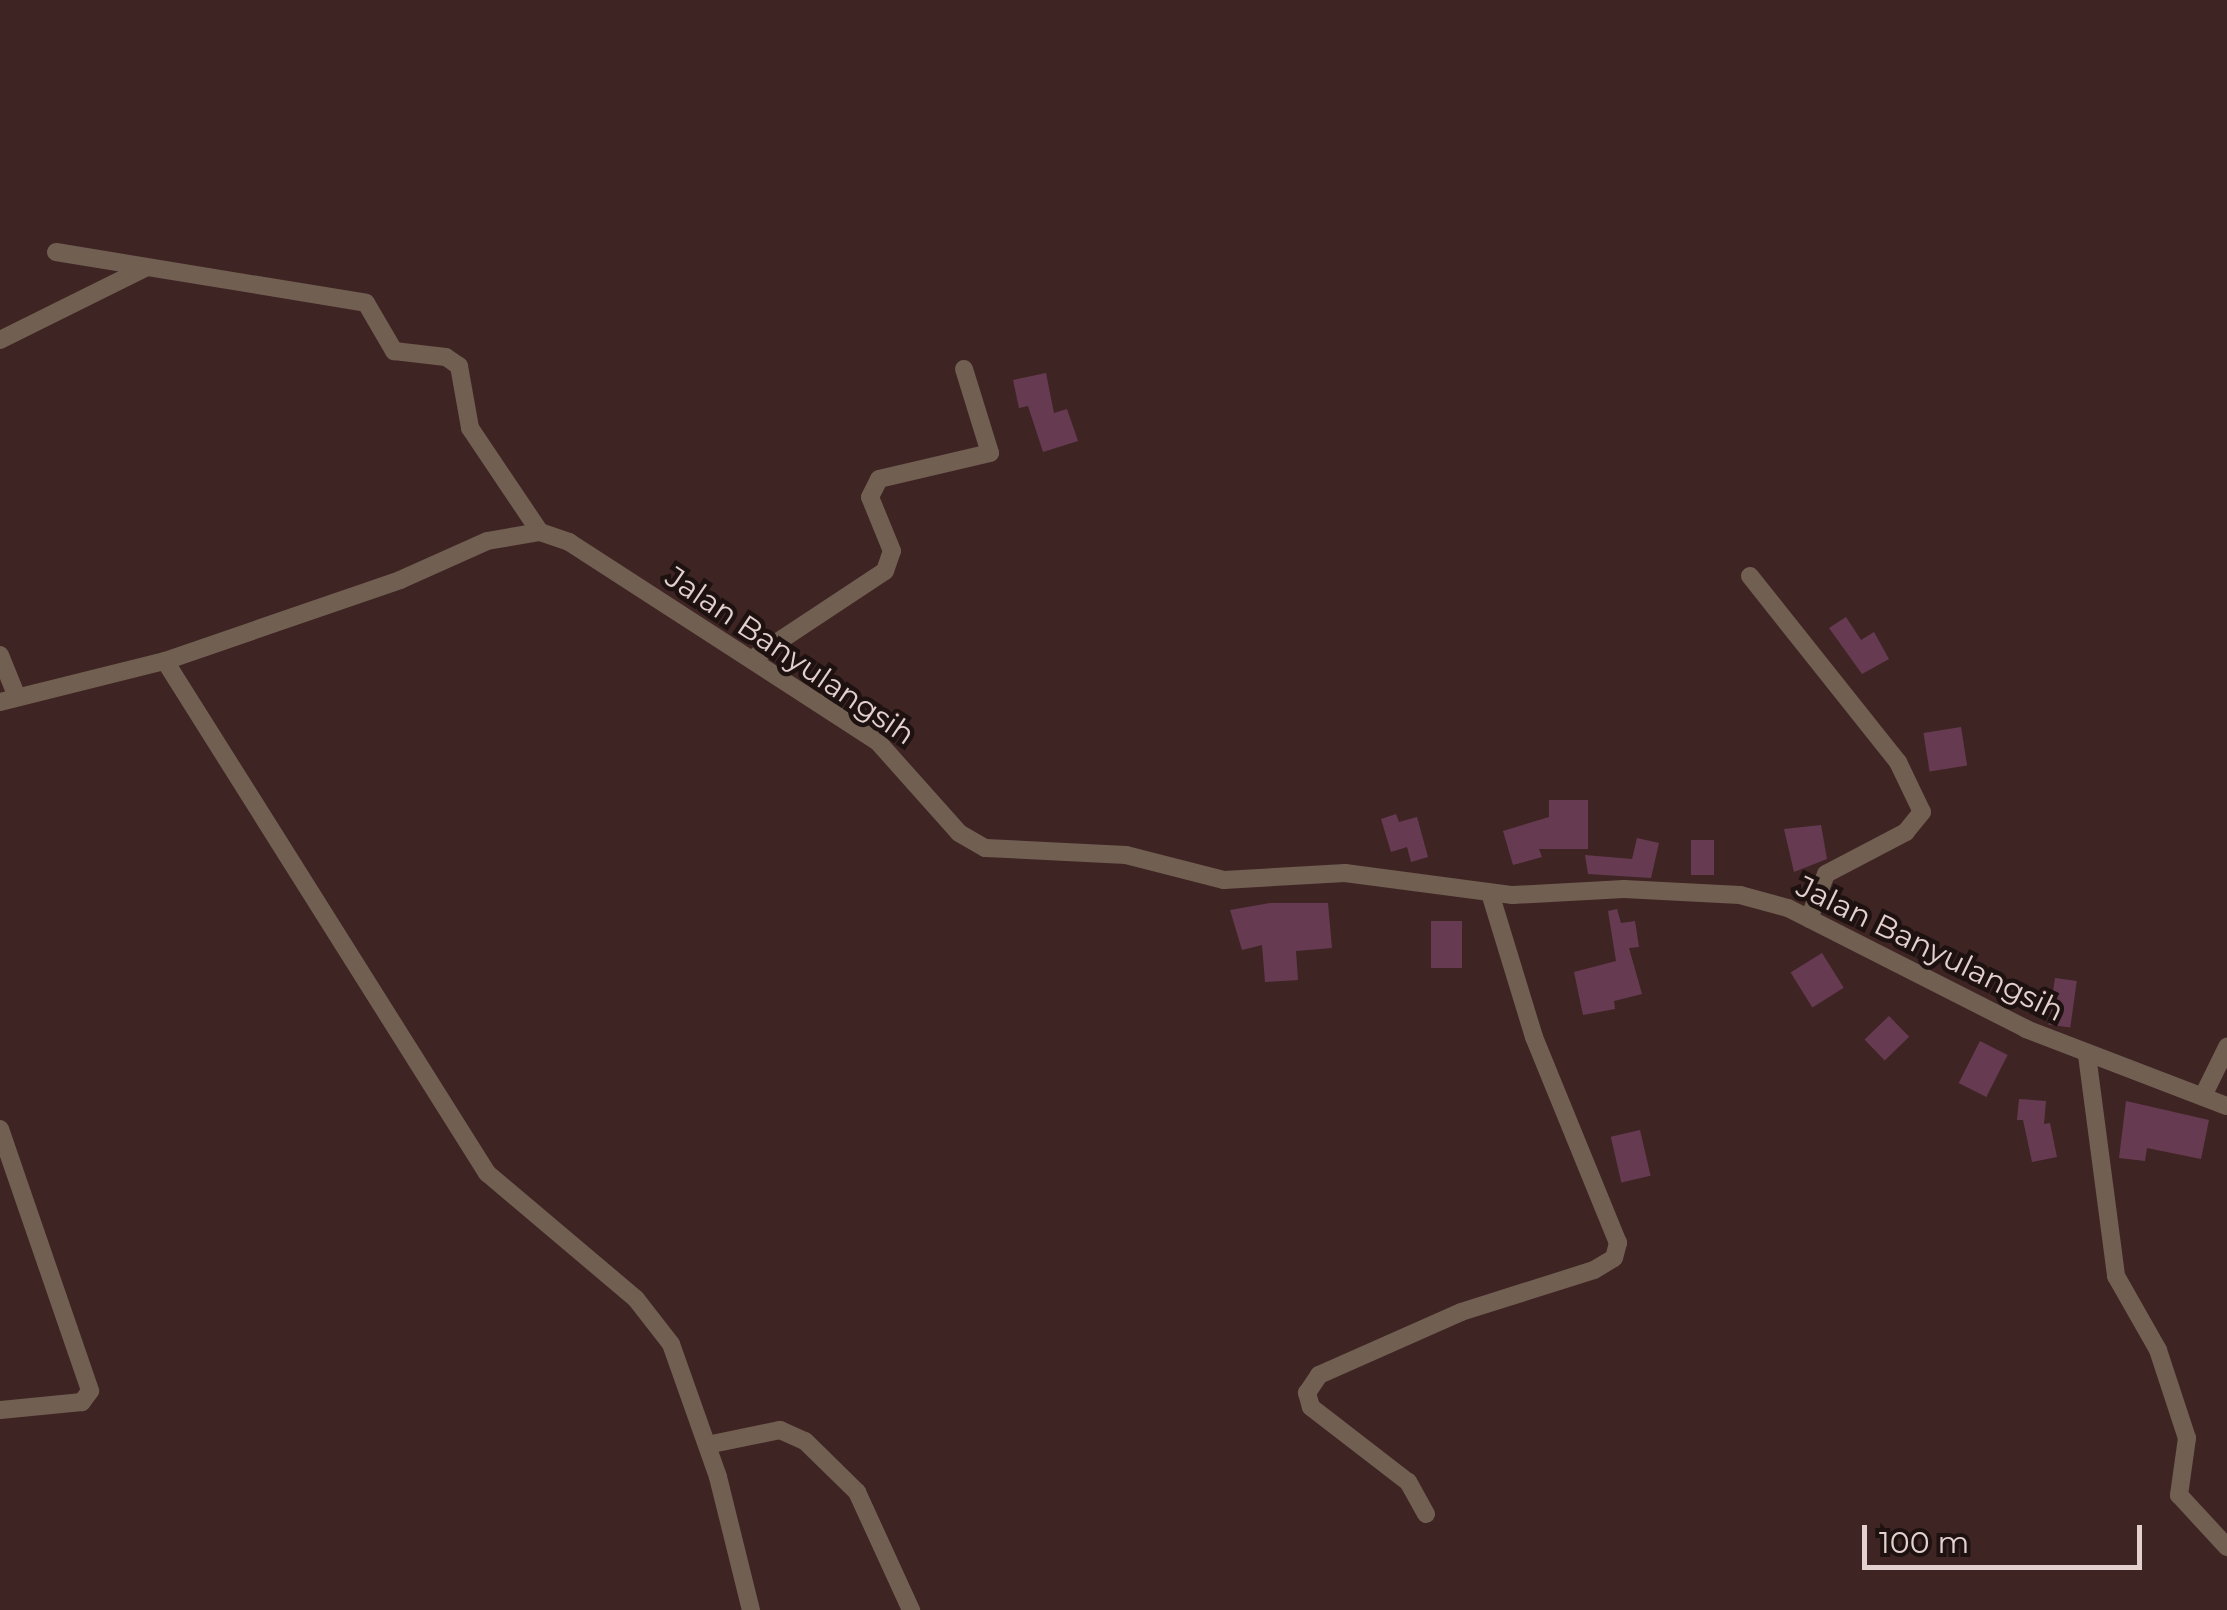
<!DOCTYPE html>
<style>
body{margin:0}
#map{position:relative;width:2227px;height:1610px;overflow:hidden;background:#3f2424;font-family:Montserrat,sans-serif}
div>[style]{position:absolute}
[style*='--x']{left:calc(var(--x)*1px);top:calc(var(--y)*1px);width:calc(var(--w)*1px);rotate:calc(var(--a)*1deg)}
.building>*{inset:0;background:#663b52;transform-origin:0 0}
.minor>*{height:18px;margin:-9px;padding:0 9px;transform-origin:9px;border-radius:9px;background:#715f52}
span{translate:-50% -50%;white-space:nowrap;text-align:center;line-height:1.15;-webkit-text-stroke:9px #1e1211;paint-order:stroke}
.street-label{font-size:30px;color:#e3d0cf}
.scale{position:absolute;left:1862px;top:1525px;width:280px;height:45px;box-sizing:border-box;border:5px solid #e3d0cf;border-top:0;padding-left:12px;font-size:30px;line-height:35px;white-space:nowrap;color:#e3d0cf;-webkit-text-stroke:8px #1e1211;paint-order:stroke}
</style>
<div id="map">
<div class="building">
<i style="clip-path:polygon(1046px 373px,1054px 413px,1067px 409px,1078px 441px,1043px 452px,1028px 406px,1019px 408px,1013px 380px)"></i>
<i style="clip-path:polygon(1846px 617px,1861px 640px,1874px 632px,1889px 659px,1862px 674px,1829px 628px)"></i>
<i style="left:1961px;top:727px;width:39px;height:38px;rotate:81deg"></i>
<i style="clip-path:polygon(1549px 800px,1588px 800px,1588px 849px,1539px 849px,1542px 857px,1513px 865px,1503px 831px,1549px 817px)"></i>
<i style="clip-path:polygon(1396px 814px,1399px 822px,1417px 817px,1428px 857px,1411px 862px,1407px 847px,1391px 852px,1381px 819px)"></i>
<i style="clip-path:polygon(1821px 825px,1827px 859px,1794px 872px,1784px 829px)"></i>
<i style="clip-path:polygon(1637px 838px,1659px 843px,1651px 878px,1588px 874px,1585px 855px,1632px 859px)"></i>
<i style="left:1691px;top:840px;width:23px;height:35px"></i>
<i style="clip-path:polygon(1270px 903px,1328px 903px,1332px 948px,1296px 951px,1298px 980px,1265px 982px,1262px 945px,1242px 950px,1230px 910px)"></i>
<i style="clip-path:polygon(1617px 909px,1621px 923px,1635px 921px,1639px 947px,1629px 948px,1642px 994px,1614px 1001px,1615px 1009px,1583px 1015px,1574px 972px,1616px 961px,1608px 911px)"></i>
<i style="left:1431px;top:921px;width:31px;height:47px"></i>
<i style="left:1822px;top:953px;width:41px;height:37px;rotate:58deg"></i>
<i style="left:2055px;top:978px;width:22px;height:47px;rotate:8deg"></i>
<i style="left:1889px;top:1016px;width:29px;height:34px;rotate:46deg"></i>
<i style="left:1980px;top:1041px;width:31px;height:47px;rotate:27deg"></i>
<i style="clip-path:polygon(2019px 1099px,2046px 1101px,2044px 1124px,2050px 1123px,2057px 1157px,2032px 1162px,2023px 1120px,2017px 1120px)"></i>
<i style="clip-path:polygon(2126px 1101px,2209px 1120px,2201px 1159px,2147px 1148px,2145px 1161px,2119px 1158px)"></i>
<i style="left:1640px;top:1130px;width:47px;height:30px;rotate:77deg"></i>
</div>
<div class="minor">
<i style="--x:56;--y:252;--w:314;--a:9.3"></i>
<i style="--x:366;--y:303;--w:56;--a:59.7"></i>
<i style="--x:394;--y:351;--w:52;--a:6.6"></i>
<i style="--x:446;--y:357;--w:16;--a:35"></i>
<i style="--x:459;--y:366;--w:63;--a:79.9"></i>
<i style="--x:470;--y:428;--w:125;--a:56.1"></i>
<i style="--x:0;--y:340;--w:162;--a:-26.4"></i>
<i style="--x:1750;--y:576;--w:238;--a:51.5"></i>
<i style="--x:1898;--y:762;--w:55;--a:64.4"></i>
<i style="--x:1922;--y:812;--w:26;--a:129"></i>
<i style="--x:1906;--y:832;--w:90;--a:152.3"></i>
<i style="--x:1826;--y:874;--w:48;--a:110.7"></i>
<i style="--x:0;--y:655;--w:45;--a:68"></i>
<i style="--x:752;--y:659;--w:159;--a:-33.5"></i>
<i style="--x:885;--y:571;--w:21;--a:-71"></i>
<i style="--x:892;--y:551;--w:58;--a:-112.2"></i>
<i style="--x:870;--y:497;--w:20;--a:-63"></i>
<i style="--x:879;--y:479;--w:114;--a:-13.2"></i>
<i style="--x:990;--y:453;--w:88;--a:-107.2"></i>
<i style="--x:165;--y:661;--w:605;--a:57.83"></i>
<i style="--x:487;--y:1173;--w:195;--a:40.2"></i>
<i style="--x:636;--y:1299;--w:57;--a:52.1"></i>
<i style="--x:671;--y:1344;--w:141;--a:70.5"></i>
<i style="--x:718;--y:1477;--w:137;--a:76.1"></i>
<i style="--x:0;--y:702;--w:170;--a:-14"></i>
<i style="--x:165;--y:661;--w:249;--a:-19"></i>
<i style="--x:400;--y:580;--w:95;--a:-24.1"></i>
<i style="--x:487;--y:541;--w:54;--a:-9.6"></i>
<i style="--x:540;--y:532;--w:31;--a:19"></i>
<i style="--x:569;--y:542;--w:368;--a:32.9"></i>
<i style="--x:878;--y:742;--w:122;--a:48.3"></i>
<i style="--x:959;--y:833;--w:30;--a:30"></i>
<i style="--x:985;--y:848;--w:141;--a:2.8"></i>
<i style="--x:1126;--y:855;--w:101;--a:14.3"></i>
<i style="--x:1224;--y:880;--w:121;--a:-3.3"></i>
<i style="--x:1345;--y:873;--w:169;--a:7.5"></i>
<i style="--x:1513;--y:895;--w:111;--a:-3.1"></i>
<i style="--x:1624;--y:889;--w:116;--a:3"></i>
<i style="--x:1740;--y:895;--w:50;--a:15.2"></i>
<i style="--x:1788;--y:908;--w:267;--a:26.9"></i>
<i style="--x:2026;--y:1029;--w:215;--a:21"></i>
<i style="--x:2087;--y:1055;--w:223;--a:82.5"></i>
<i style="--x:2116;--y:1276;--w:85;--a:60.4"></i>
<i style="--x:2158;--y:1350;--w:93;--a:71.8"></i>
<i style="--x:2187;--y:1438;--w:58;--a:98"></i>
<i style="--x:2179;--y:1495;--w:71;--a:47.3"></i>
<i style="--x:2203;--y:1096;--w:55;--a:-63.9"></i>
<i style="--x:0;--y:1129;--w:277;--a:71"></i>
<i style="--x:90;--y:1391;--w:14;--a:126"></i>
<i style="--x:82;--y:1402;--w:82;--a:174.4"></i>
<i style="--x:707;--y:1445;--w:75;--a:-11.6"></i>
<i style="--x:780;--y:1430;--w:27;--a:24"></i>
<i style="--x:805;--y:1441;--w:73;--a:44.4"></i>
<i style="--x:857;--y:1492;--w:130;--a:65.4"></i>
<i style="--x:1426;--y:1514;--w:37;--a:-119"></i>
<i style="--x:1408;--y:1482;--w:123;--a:-142.3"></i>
<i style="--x:1311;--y:1407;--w:15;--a:-106"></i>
<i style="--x:1307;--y:1393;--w:22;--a:-56"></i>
<i style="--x:1319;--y:1375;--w:155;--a:-23.9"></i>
<i style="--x:1461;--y:1312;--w:139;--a:-17.5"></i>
<i style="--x:1594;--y:1270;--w:23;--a:-31"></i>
<i style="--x:1614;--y:1258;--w:16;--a:-75"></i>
<i style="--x:1618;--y:1243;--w:222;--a:-112.2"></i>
<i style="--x:1534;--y:1037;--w:151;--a:-107"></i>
</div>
<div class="street-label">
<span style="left:790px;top:656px;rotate:34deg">Jalan Banyulangsih</span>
<span style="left:1930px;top:949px;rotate:26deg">Jalan Banyulangsih</span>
</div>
<div class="scale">100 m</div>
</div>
